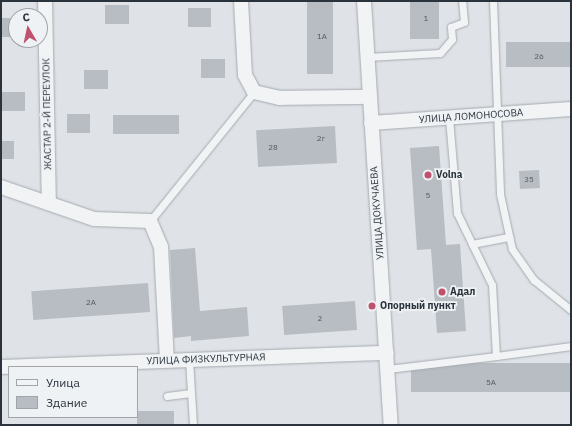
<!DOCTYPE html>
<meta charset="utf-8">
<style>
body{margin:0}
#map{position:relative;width:572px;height:426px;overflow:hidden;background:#dfe3e7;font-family:"IBM Plex Sans",sans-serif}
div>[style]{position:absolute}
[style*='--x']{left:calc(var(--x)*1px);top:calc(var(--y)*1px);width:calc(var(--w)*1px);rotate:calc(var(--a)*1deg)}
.building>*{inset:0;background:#b7bdc3;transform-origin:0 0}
.roads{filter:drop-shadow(0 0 1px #a5aab0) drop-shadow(0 0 1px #a5aab0)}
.lane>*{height:7px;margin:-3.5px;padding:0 3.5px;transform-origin:3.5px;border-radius:3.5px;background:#f1f3f5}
.street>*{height:14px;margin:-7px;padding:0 7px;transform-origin:7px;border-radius:7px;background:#f1f3f5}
.dots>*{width:11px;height:11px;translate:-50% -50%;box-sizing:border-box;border:2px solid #eef2f4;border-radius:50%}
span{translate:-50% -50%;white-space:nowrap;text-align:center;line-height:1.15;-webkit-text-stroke:3.5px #eef2f4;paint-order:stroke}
.number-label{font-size:8px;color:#4d555e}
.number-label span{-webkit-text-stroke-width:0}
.street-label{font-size:10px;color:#2a323c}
.poi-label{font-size:10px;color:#2a323c;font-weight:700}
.left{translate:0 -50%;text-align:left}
.frame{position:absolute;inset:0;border:2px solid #2a323c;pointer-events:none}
.legend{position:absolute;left:8px;top:366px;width:130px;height:52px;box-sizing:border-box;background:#eef2f4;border:1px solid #a0a5aa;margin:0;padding:5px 7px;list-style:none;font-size:12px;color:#2a323c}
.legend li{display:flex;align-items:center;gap:8px;height:20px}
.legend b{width:20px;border:1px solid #a0a5aa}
.north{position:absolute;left:8px;top:8px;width:40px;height:40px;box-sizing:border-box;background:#eef2f4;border:1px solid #a0a5aa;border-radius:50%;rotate:351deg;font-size:11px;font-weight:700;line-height:16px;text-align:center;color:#2a323c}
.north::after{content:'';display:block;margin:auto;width:14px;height:18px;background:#bf516d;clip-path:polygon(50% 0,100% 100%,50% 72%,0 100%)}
</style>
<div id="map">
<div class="building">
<i style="left:307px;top:1px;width:26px;height:73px"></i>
<i style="left:410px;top:1px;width:29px;height:38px"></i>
<i style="left:129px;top:5px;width:19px;height:24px;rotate:90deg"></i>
<i style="left:211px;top:8px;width:19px;height:23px;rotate:90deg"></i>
<i style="left:1px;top:18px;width:15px;height:19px"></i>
<i style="left:571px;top:42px;width:25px;height:65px;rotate:90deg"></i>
<i style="left:201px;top:59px;width:24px;height:19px"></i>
<i style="left:108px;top:70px;width:19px;height:24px;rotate:90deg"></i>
<i style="left:2px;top:92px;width:23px;height:19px"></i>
<i style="left:90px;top:114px;width:19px;height:23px;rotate:90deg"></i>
<i style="left:179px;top:115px;width:19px;height:66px;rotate:90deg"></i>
<i style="left:335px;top:126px;width:37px;height:79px;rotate:87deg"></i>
<i style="left:1px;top:141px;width:13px;height:18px"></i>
<i style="clip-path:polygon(439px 146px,446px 245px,460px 244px,466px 331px,437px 333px,431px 249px,417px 250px,410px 148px)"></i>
<i style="left:539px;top:170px;width:18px;height:20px;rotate:87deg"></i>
<i style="clip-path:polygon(195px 248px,200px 311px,247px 307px,249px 336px,191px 341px,191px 336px,174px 338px,170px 250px)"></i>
<i style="left:148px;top:283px;width:29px;height:117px;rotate:86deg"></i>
<i style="left:355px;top:301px;width:29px;height:73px;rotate:86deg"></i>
<i style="left:571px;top:363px;width:29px;height:160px;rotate:90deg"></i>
<i style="left:174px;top:411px;width:14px;height:37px;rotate:90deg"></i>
</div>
<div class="roads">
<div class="lane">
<i style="--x:493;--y:1;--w:193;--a:87.9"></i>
<i style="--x:500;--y:194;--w:56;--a:77.7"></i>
<i style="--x:512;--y:249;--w:38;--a:55"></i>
<i style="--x:534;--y:280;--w:48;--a:39"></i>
<i style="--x:367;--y:57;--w:73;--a:-3.1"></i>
<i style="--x:440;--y:53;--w:18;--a:-49"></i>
<i style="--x:452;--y:39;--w:12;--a:-95"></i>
<i style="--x:451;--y:27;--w:14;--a:-21"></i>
<i style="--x:464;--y:22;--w:21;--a:-95"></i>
<i style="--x:150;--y:221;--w:166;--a:-51.1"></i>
<i style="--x:472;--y:244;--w:38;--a:-11"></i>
<i style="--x:496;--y:356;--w:76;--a:-7.6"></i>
<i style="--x:189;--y:359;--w:66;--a:86.5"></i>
<i style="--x:388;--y:369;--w:109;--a:-6.9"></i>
<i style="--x:496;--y:356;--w:71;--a:-93.2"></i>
<i style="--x:492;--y:285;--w:80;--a:-115.9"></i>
<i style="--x:457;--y:213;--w:96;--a:-94.8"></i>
<i style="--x:167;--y:396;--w:24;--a:-7"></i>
</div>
<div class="street">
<i style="--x:45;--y:1;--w:202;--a:88.9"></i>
<i style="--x:241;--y:1;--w:74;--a:86.9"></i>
<i style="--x:245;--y:75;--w:19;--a:62"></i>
<i style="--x:254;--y:92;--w:27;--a:13"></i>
<i style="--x:280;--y:98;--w:88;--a:-0.7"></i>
<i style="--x:364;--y:1;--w:425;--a:86.4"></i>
<i style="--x:371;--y:123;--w:200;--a:-4"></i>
<i style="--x:1;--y:187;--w:98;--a:19"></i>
<i style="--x:94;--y:219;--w:56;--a:2"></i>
<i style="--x:150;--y:221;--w:28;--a:67"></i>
<i style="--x:161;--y:247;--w:113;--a:87"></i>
<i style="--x:1;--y:367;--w:386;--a:-2.1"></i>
</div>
</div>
<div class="dots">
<i style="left:428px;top:175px;background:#bf516d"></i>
<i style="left:442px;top:292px;background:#bf516d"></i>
<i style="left:372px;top:306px;background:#bf516d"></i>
</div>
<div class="number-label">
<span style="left:426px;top:19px">1</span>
<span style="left:322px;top:37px">1А</span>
<span style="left:539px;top:57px">26</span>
<span style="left:321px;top:139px">2г</span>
<span style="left:273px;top:148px">28</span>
<span style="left:529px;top:180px">35</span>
<span style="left:428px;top:196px">5</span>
<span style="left:91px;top:303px">2А</span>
<span style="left:320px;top:319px">2</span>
<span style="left:491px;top:383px">5А</span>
</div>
<div class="street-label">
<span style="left:47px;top:114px;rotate:-91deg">ЖАСТАР 2-Й ПЕРЕУЛОК</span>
<span style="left:471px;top:116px;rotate:-4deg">УЛИЦА ЛОМОНОСОВА</span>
<span style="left:377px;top:213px;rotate:-94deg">УЛИЦА ДОКУЧАЕВА</span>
<span style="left:206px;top:359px;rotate:-2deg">УЛИЦА ФИЗКУЛЬТУРНАЯ</span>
</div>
<div class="poi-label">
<span class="left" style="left:436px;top:175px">Volna</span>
<span class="left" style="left:450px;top:292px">Адал</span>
<span class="left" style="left:380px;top:306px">Опорный пункт</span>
</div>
<div class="frame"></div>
<ul class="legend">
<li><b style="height:5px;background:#f1f3f5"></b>Улица</li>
<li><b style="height:11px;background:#b7bdc3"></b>Здание</li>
</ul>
<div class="north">С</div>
</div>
